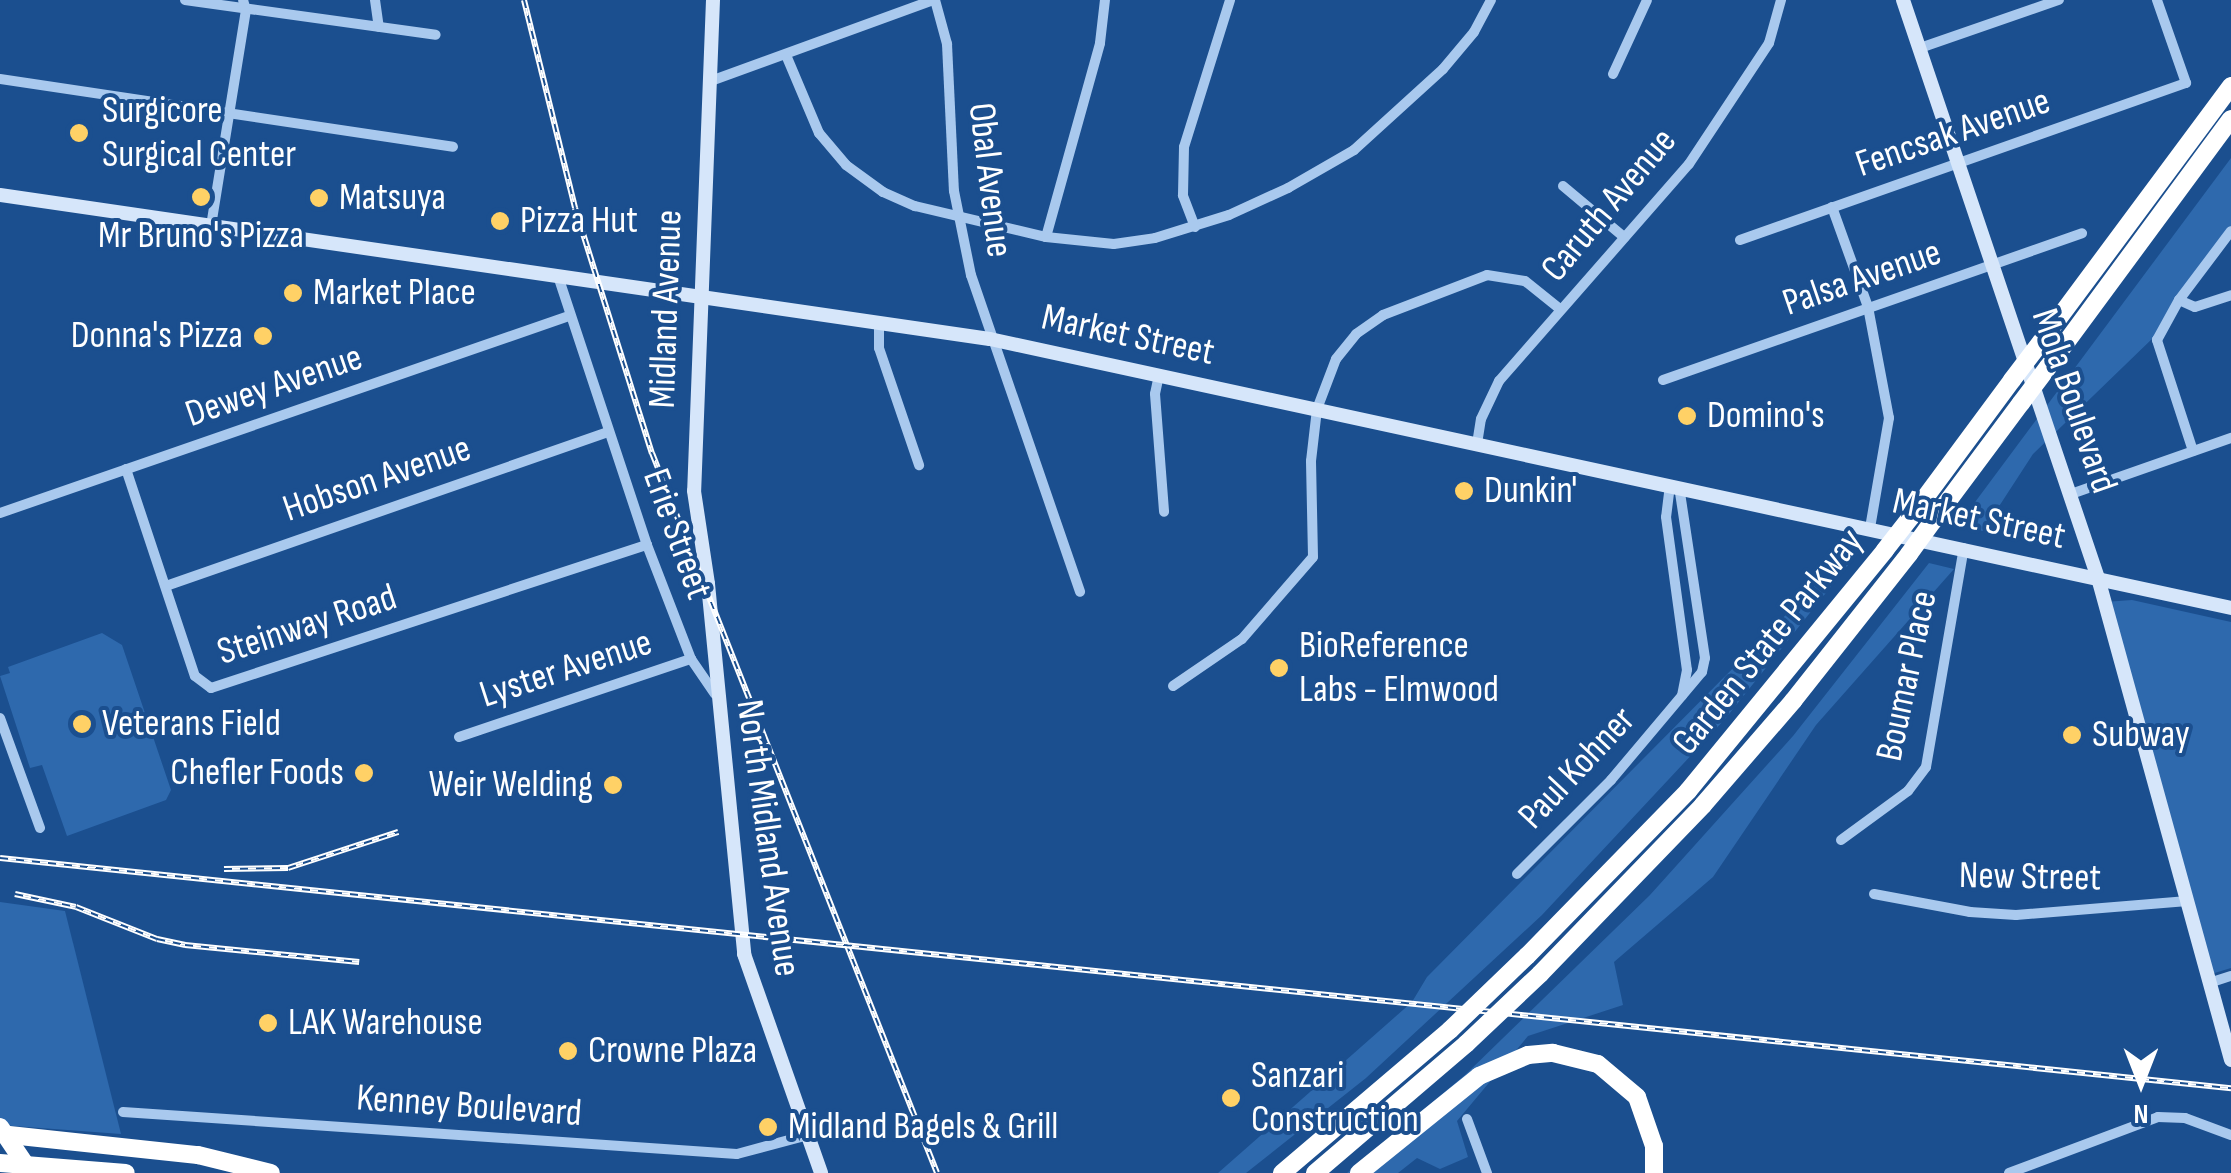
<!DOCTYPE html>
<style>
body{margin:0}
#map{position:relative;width:2231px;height:1173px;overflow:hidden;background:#1b4f8f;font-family:"Sofia Sans Condensed",sans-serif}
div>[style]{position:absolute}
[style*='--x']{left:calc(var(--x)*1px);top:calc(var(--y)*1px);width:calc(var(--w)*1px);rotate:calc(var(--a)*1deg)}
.green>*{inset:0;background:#2e69ad}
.street>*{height:10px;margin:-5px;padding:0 5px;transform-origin:5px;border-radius:5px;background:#a9c9ee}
.secondary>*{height:14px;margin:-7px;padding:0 7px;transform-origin:7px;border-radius:7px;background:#d6e6fa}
.highway>*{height:18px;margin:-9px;padding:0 9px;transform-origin:9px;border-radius:9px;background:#fff}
.rail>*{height:6px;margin-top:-3px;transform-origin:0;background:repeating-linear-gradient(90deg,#1b4f8f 0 8px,#fff 0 16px);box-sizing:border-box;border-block:2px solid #fff}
.highway-bridge>*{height:18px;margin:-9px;padding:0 9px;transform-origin:9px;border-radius:9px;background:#fff}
.dots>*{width:28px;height:28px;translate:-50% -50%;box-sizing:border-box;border:5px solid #1b4f8f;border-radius:50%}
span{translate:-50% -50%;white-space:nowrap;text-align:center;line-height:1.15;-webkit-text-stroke:8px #1b4f8f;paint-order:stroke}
.poi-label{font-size:38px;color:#fff}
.left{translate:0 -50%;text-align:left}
.right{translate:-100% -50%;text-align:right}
.street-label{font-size:38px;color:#fff}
.north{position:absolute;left:2091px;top:1033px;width:100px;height:100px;-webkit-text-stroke:8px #1b4f8f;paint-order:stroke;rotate:180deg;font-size:28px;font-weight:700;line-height:40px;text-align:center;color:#fff}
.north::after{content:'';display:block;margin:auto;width:35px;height:45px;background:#fff;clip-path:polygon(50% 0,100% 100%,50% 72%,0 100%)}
</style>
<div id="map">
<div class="green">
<i style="clip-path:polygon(2231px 158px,2231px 232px,2154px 337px,2033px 454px,1983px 531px,1958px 525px)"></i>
<i style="clip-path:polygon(1853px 547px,1861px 549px,1725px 719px,1542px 915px,1366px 1078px,1246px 1173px,1218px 1173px,1412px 1002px,1427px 977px)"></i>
<i style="clip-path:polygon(1929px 563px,1954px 569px,1816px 725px,1713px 877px,1614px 962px,1623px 1005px,1528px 1036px,1457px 1121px,1468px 1157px,1440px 1169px,1417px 1158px,1398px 1173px,1347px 1173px,1465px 1075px,1650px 895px,1793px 736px)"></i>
<i style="clip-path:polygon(2132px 600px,2231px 622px,2231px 968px,2208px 975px,2105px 602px)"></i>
<i style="clip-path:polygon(102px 633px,122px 645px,171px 790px,166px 800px,67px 836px,42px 765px,30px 768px,0 676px,10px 673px,8px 667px)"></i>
<i style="clip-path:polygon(0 902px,65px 911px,121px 1134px,0 1125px)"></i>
</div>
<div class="street">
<i style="--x:185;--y:0;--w:253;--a:7.9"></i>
<i style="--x:375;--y:0;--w:27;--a:82"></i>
<i style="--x:935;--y:0;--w:46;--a:74.7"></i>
<i style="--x:947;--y:44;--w:147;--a:87.3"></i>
<i style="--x:954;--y:191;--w:86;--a:78.6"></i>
<i style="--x:971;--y:275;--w:335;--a:71"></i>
<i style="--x:1920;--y:48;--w:147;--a:-19.1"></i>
<i style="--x:786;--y:55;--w:85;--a:67.1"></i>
<i style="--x:819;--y:133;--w:42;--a:49.8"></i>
<i style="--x:846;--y:165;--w:46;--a:36.1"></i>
<i style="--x:883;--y:192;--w:35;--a:24"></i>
<i style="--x:915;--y:206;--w:135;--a:13.3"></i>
<i style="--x:1046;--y:237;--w:68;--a:5.9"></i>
<i style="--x:1114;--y:244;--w:41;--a:-8.3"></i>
<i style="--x:1155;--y:238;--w:77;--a:-17.3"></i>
<i style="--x:1229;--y:215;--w:65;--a:-24.6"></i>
<i style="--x:1288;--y:188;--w:76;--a:-29.9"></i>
<i style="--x:1354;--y:150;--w:120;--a:-42.3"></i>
<i style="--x:1443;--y:69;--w:48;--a:-50"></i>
<i style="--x:1474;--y:32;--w:36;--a:-62"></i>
<i style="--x:1613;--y:74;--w:81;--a:-65.3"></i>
<i style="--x:0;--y:79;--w:458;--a:8.5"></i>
<i style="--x:708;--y:82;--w:239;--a:-20"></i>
<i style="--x:1563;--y:186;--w:80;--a:39.9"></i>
<i style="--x:1832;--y:207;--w:106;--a:70.2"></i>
<i style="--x:1868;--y:307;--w:113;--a:79.3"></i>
<i style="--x:1889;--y:418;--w:112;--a:99.8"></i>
<i style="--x:211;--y:226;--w:218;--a:-80.8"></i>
<i style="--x:246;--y:11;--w:11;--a:-105"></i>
<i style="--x:1195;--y:227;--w:34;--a:-111"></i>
<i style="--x:1183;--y:195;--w:48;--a:-88.8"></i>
<i style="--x:1184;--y:147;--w:154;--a:-72.6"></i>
<i style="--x:1046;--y:237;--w:201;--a:-74.4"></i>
<i style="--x:1100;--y:43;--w:43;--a:-83.4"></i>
<i style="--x:1740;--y:240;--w:473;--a:-19.4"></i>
<i style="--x:2186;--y:83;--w:88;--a:-109.3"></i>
<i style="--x:558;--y:276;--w:283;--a:71.7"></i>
<i style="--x:647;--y:545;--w:122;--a:68.9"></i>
<i style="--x:691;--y:659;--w:42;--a:55.6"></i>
<i style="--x:2179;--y:300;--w:86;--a:-53"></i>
<i style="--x:879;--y:323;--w:25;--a:90"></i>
<i style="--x:879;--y:348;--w:124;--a:71.1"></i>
<i style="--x:1159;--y:375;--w:19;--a:102"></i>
<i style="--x:1155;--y:394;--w:118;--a:85.6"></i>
<i style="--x:1663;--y:380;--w:444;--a:-19.3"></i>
<i style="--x:1477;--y:444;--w:25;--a:-81"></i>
<i style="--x:1481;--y:419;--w:42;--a:-64.7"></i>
<i style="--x:1499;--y:381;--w:288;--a:-48.8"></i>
<i style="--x:1689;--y:164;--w:145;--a:-56.5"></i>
<i style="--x:1769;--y:43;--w:45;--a:-74.4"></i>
<i style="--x:2193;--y:451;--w:117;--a:-108"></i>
<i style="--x:2157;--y:340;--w:46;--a:-61.2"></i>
<i style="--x:2179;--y:300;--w:17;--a:24"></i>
<i style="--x:2195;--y:307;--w:38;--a:-18"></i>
<i style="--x:126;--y:469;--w:218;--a:71.6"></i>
<i style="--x:195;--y:676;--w:20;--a:37"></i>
<i style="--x:211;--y:688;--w:459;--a:-18.2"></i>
<i style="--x:1670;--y:485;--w:32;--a:97"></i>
<i style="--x:1666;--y:517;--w:154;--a:82.2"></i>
<i style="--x:1687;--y:670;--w:26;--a:101"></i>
<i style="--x:2071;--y:494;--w:170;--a:-19.3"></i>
<i style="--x:0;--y:513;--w:602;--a:-19.1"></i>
<i style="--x:166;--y:586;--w:468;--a:-19.2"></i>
<i style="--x:1173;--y:686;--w:83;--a:-34.3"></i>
<i style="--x:1242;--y:639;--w:108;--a:-49.1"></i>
<i style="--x:1313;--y:557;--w:96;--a:-91.2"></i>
<i style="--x:1311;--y:461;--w:52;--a:-83.4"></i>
<i style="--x:1317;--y:409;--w:53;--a:-69.2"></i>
<i style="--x:1336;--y:359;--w:32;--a:-51"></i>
<i style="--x:1356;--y:334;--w:33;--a:-35"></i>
<i style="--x:1383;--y:315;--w:111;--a:-21"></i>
<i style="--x:1487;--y:275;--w:38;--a:9"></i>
<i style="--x:1525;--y:281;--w:45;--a:38.7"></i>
<i style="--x:0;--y:718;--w:117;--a:70"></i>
<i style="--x:459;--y:737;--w:245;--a:-18.6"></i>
<i style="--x:1841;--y:840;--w:83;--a:-36.2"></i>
<i style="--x:1908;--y:791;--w:30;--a:-53"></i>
<i style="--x:1926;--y:767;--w:222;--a:-80.2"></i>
<i style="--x:1517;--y:874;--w:133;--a:-45"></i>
<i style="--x:1611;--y:780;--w:141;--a:-49.9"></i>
<i style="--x:1702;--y:672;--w:14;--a:-78"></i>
<i style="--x:1705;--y:658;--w:173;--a:-98.6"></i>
<i style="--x:1874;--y:894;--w:98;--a:10.6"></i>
<i style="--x:1970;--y:912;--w:46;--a:3.7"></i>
<i style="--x:2016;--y:915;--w:172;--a:-4.7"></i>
<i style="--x:2209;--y:983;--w:23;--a:-18"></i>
<i style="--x:123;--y:1112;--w:615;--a:3.91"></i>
<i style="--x:737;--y:1154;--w:73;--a:-15"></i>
<i style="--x:1467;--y:1119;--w:58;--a:69.7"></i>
<i style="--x:2009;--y:1173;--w:159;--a:-20.6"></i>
<i style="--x:2158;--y:1117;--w:27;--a:2"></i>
<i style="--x:2185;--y:1118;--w:49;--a:20.3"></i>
</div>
<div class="secondary">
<i style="--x:713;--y:0;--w:491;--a:92.2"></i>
<i style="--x:694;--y:491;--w:94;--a:81.4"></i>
<i style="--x:708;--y:584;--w:372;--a:84.4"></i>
<i style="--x:744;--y:954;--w:232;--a:70.6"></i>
<i style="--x:1903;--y:0;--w:610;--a:71.36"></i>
<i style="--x:2098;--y:578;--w:500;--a:74.57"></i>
<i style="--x:0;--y:195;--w:1000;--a:8.28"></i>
<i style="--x:990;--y:339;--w:1270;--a:12.23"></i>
</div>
<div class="highway">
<i style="--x:2041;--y:342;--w:319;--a:-53.4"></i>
<i style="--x:2048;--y:367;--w:308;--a:-53.6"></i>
<i style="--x:1910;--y:518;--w:172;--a:-53.5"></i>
<i style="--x:1933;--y:521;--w:147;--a:-53.3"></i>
<i style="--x:1527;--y:956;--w:231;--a:-45.7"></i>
<i style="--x:1688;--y:791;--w:311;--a:-50.7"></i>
<i style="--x:1540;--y:974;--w:235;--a:-46"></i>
<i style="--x:1703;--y:805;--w:138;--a:-49.1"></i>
<i style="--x:1793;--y:701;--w:187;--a:-51.7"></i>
<i style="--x:0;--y:1134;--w:199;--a:6.1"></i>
<i style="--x:198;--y:1155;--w:75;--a:13.9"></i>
<i style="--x:0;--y:1163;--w:126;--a:4.5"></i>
<i style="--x:1282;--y:1173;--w:221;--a:-40.4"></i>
<i style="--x:1315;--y:1173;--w:199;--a:-40.5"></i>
<i style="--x:1359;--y:1173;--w:154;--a:-38.9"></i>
<i style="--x:1479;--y:1076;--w:53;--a:-23.2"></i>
<i style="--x:1528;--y:1055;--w:25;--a:-5"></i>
<i style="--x:1553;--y:1053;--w:46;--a:13.7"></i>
<i style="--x:1598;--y:1064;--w:51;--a:40.2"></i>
<i style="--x:1637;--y:1097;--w:52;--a:70.9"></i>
<i style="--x:1654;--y:1146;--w:27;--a:90"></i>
</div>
<div class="rail">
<i style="--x:524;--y:0;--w:214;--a:76.2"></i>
<i style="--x:575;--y:208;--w:257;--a:72.6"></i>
<i style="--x:652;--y:453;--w:774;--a:68.4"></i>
<i style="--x:0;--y:858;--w:2243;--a:5.89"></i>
<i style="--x:224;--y:869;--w:64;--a:-0.9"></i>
<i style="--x:288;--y:868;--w:116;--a:-18.1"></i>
<i style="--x:15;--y:894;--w:62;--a:12"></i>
<i style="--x:76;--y:907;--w:87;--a:21.6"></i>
<i style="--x:157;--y:939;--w:29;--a:12"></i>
<i style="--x:185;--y:945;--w:175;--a:5.6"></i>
</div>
<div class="highway-bridge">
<i style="--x:2012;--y:380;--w:48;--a:-52.7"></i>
<i style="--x:2021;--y:403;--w:45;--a:-53.1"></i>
<i style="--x:1885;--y:550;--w:41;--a:-52"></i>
<i style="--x:1909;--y:554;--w:41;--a:-54"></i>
<i style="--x:1450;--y:1030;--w:107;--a:-43.9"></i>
<i style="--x:1466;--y:1044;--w:102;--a:-43.4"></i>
<i style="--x:0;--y:1127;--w:55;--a:56"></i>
</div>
<div class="dots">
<i style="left:79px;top:133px;background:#ffd166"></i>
<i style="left:201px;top:197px;background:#ffd166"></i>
<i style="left:319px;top:198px;background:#ffd166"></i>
<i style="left:500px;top:221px;background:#ffd166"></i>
<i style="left:293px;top:293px;background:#ffd166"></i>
<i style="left:263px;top:336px;background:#ffd166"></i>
<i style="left:1687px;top:416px;background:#ffd166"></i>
<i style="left:1464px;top:491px;background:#ffd166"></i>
<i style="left:1279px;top:668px;background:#ffd166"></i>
<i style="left:82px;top:724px;background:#ffd166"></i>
<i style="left:2072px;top:735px;background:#ffd166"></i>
<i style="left:364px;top:773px;background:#ffd166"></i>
<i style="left:613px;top:785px;background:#ffd166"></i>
<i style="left:268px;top:1023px;background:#ffd166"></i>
<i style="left:568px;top:1051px;background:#ffd166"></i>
<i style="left:1231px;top:1098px;background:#ffd166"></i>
<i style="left:768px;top:1127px;background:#ffd166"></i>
</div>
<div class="poi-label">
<span class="left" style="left:102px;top:133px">Surgicore<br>Surgical Center</span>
<span class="left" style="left:339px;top:198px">Matsuya</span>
<span class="left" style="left:520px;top:221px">Pizza Hut</span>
<span style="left:201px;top:236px">Mr Bruno's Pizza</span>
<span class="left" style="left:313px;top:293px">Market Place</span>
<span class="right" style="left:243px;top:336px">Donna's Pizza</span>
<span class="left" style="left:1707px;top:416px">Domino's</span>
<span class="left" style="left:1484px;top:491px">Dunkin'</span>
<span class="left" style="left:1299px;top:668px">BioReference<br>Labs - Elmwood</span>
<span class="left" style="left:102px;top:724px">Veterans Field</span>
<span class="left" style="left:2092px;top:735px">Subway</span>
<span class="right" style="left:344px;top:773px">Chefler Foods</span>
<span class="right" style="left:593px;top:785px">Weir Welding</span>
<span class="left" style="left:288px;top:1023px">LAK Warehouse</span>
<span class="left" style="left:588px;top:1051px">Crowne Plaza</span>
<span class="left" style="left:1251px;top:1098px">Sanzari<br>Construction</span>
<span class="left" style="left:788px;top:1127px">Midland Bagels &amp; Grill</span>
</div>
<div class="street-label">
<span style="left:1953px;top:133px;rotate:-19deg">Fencsak Avenue</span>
<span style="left:990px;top:180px;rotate:83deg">Obal Avenue</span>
<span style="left:1609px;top:205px;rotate:-50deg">Caruth Avenue</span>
<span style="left:1862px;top:278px;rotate:-19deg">Palsa Avenue</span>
<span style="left:666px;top:309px;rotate:-88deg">Midland Avenue</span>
<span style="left:1128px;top:335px;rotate:12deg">Market Street</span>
<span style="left:274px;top:386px;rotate:-19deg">Dewey Avenue</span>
<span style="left:2074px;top:401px;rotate:71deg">Mola Boulevard</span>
<span style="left:377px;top:479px;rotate:-19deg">Hobson Avenue</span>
<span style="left:1979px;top:519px;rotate:12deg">Market Street</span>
<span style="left:677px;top:534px;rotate:70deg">Erie Street</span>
<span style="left:307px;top:625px;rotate:-18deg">Steinway Road</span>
<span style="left:1768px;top:642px;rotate:-51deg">Garden State Parkway</span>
<span style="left:566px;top:669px;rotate:-18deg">Lyster Avenue</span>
<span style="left:1907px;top:676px;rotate:-78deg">Boumar Place</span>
<span style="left:1577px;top:768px;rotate:-47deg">Paul Kohner</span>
<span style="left:768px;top:838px;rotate:82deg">North Midland Avenue</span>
<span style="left:2030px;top:877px;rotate:1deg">New Street</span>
<span style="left:469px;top:1106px;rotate:4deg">Kenney Boulevard</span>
</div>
<div class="north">N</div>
</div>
